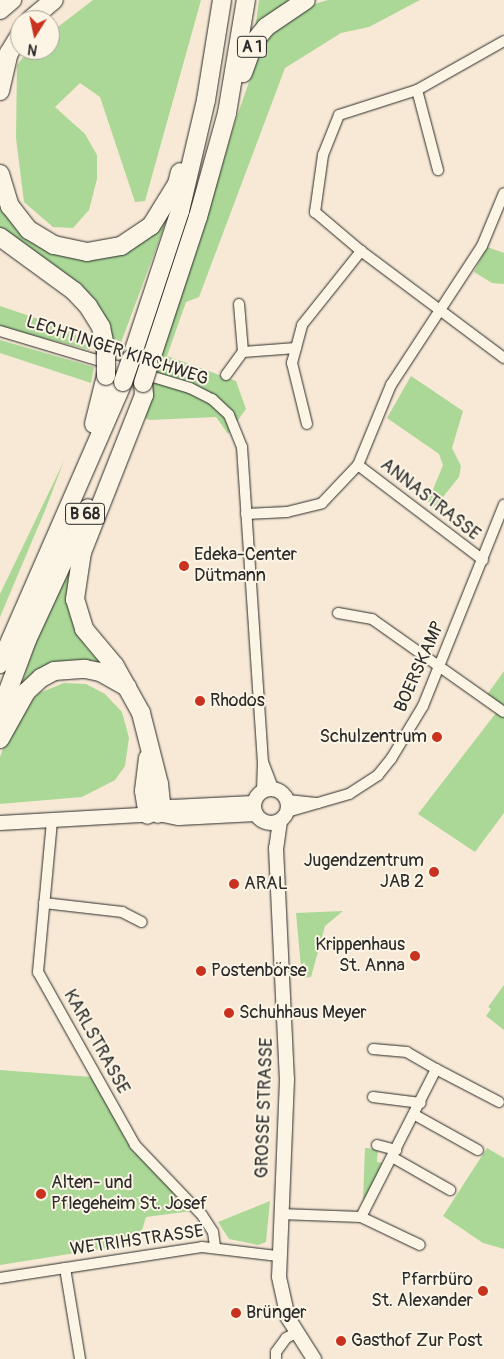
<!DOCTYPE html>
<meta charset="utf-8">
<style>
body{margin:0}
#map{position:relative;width:504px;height:1359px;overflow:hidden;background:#f7e9d5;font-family:Pangolin,sans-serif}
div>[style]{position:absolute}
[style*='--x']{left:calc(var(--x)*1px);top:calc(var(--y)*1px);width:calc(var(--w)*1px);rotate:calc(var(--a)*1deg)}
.green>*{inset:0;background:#abd897}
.roads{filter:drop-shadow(0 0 1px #2b2b2b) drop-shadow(0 0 1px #2b2b2b)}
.street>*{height:10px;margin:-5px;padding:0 5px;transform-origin:5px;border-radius:5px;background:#fcf5e5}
.secondary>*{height:14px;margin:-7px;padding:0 7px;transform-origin:7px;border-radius:7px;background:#fcf5e5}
.secondary>.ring{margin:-7px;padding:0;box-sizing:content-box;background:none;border:14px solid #fcf5e5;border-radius:50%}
.highway>*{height:18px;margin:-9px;padding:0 9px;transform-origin:9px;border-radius:9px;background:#fcf5e5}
.bridges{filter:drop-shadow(0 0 1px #2b2b2b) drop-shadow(0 0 1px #2b2b2b)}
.highway-bridge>*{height:18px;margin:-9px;padding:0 9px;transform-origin:9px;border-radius:9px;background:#fcf5e5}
.dots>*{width:14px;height:14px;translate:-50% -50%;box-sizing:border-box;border:2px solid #fcf5e5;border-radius:50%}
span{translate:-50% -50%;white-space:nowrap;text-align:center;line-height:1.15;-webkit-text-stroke:4px #fcf5e5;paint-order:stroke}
.shield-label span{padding:1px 4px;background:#fcf5e5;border:1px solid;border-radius:4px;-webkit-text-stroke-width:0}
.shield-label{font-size:16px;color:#2b2b2b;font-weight:700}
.street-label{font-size:18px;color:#2b2b2b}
.poi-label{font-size:18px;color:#2b2b2b}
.left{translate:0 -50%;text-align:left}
.right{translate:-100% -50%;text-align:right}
.north{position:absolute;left:10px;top:10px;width:50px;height:50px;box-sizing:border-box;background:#fcf5e5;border:1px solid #a8a49b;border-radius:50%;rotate:190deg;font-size:14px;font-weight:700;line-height:20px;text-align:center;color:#2b2b2b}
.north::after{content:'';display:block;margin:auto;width:18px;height:22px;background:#c8321e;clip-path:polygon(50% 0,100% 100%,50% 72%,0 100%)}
</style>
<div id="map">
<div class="green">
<i style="clip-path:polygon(93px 0,201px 0,145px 201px,135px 202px,100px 97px,80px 83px,55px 107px,85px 134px,97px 155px,97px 179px,89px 210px,73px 228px,53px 227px,24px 202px,16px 138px,17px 65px,29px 50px,50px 50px,50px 33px)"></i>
<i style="clip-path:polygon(259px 0,292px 0,255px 30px)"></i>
<i style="clip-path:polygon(328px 0,420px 0,369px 27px,341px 33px,285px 68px,199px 297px,186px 302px,167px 356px,236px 381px,246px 409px,228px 434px,216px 417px,150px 420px,139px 416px,197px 250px,235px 122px,262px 45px,268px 36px,311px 5px)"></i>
<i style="clip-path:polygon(0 200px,57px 254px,151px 235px,167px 219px,119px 348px,114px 351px,104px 318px,0 230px)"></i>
<i style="clip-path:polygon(487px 247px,504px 253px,504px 284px,492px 283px,474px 272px)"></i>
<i style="clip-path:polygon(0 306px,59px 326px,83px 339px,90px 350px,0 327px)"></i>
<i style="clip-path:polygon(0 340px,94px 367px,91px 383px,0 353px)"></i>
<i style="clip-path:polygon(411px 376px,463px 411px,452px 448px,461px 466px,459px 477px,435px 507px,428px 502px,443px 465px,439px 454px,387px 418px)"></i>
<i style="clip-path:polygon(64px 461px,46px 508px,0 617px,0 594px)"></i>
<i style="clip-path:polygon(81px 540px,68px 599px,71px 618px,86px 647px,106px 669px,97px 666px,20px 689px,37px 638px)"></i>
<i style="clip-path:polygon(504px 671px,504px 813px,475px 852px,418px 814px,499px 709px,484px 699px)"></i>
<i style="clip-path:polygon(64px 683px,86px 684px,105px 694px,122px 712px,129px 738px,125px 766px,115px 780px,82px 797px,0 804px,0 757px,7px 738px,24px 709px,39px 693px)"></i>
<i style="clip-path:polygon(343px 911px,325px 926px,311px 977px,302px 978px,296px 913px)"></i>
<i style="clip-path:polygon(504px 985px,504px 1030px,486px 1016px,491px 1009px,488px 1007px)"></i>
<i style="clip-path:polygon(0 1070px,91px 1077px,131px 1149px,192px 1211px,146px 1217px,138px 1243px,0 1265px)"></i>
<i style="clip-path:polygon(365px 1148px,378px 1149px,377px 1162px,384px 1163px,363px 1203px)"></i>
<i style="clip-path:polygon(487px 1148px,504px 1158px,504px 1249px,483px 1243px,443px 1216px)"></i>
<i style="clip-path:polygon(270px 1201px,266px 1242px,258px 1245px,229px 1239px,218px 1222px)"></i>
</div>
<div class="roads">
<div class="street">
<i style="--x:504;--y:41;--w:100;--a:150.6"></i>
<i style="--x:417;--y:90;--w:82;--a:162.2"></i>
<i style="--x:339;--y:115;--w:43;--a:111.8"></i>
<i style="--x:323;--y:155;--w:58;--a:98"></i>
<i style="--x:315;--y:212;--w:60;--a:40.3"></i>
<i style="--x:361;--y:251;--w:179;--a:36.8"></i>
<i style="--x:417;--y:90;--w:83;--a:75.3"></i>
<i style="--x:239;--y:304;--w:48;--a:85.2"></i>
<i style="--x:0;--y:331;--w:198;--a:16.7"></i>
<i style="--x:190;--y:388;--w:25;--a:27"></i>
<i style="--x:212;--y:399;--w:23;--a:43"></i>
<i style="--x:229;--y:415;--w:35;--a:68"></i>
<i style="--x:242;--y:447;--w:316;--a:86.2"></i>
<i style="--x:263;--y:762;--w:29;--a:92"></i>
<i style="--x:226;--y:375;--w:29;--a:-54"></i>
<i style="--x:243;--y:352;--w:53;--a:-4.3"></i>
<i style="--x:307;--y:424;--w:63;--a:-103.8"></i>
<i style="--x:292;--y:363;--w:39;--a:-75"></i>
<i style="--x:302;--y:325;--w:95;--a:-51.4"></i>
<i style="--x:358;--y:465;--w:157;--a:37.2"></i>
<i style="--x:246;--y:514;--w:41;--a:-2.8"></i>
<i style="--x:287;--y:512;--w:36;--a:-14"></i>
<i style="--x:322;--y:503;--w:52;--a:-46.5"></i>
<i style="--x:358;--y:465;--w:87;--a:-67.6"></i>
<i style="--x:391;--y:385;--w:166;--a:-56.8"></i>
<i style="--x:482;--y:246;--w:57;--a:-67.5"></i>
<i style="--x:338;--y:613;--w:35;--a:10"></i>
<i style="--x:372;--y:619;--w:161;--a:35.2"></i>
<i style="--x:263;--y:762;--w:28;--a:69"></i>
<i style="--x:288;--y:800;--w:30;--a:6"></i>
<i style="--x:287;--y:812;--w:65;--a:-16.2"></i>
<i style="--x:349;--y:794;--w:35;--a:-33"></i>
<i style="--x:378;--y:775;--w:21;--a:-51"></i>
<i style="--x:391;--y:759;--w:62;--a:-58.9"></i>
<i style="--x:423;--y:706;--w:217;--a:-68.1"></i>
<i style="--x:52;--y:821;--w:152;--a:95.3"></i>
<i style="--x:38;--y:972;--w:198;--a:60.7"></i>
<i style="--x:135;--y:1145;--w:97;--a:46.3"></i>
<i style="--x:202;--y:1215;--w:20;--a:57"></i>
<i style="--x:213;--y:1232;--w:15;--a:82"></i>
<i style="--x:44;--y:903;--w:79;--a:6.6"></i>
<i style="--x:122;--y:912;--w:22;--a:27"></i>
<i style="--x:436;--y:1069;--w:71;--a:27.6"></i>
<i style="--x:373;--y:1097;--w:48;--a:7.1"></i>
<i style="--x:415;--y:1115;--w:72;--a:29.1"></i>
<i style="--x:377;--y:1145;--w:20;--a:15"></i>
<i style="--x:392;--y:1157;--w:67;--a:29.6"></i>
<i style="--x:280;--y:1214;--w:81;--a:2.1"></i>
<i style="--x:361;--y:1217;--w:65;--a:25.4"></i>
<i style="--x:361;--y:1217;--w:166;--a:-63.1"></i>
<i style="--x:436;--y:1069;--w:34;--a:-150"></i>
<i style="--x:407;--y:1052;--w:34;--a:-175"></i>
<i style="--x:65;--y:1268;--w:92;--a:80.6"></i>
<i style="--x:0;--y:1278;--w:204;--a:-8.7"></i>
<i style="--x:202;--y:1247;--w:77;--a:6.8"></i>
<i style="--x:276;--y:1359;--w:7;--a:-90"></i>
<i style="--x:276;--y:1352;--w:17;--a:-54"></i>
<i style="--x:286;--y:1338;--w:11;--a:-27"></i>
</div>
<div class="secondary">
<i class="ring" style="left:254px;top:789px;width:20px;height:20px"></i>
<i style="--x:158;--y:814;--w:16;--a:-27"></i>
<i style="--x:172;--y:807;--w:82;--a:-2.8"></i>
<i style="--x:280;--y:821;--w:27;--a:98"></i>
<i style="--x:276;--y:848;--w:231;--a:87.3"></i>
<i style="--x:287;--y:1079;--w:198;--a:92.3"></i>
<i style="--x:279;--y:1277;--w:42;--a:77.6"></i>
<i style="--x:288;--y:1318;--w:49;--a:57.6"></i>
<i style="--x:0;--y:823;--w:158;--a:-3.3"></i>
<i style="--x:158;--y:814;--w:21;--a:11"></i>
<i style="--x:179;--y:818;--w:77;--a:-3"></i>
</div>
<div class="highway">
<i style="--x:0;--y:10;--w:16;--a:-40"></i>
<i style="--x:30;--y:20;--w:31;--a:-40"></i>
<i style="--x:243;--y:73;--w:33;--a:-70"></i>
<i style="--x:254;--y:42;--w:19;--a:-51"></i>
<i style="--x:266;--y:27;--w:48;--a:-34"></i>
<i style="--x:0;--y:91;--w:39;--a:-77"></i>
<i style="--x:9;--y:53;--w:21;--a:-59"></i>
<i style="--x:0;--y:174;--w:34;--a:73"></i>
<i style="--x:10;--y:206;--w:31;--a:52"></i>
<i style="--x:29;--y:230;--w:29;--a:31"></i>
<i style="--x:54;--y:245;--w:34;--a:12"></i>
<i style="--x:87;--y:252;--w:35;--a:-10"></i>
<i style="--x:121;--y:246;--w:36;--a:-34"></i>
<i style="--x:151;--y:226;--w:49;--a:-58.2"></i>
<i style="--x:177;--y:184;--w:12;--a:-76"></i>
<i style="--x:0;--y:237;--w:92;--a:36.1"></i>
<i style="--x:74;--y:291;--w:21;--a:47"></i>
<i style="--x:88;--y:306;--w:25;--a:58"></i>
<i style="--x:101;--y:327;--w:25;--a:78"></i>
<i style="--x:131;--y:359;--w:156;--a:-71.7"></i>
<i style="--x:180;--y:211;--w:114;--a:-76.8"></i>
<i style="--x:206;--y:100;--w:101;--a:-80.9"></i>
<i style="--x:149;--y:365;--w:156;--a:-71.7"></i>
<i style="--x:198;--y:217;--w:108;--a:-74.4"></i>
<i style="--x:227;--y:113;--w:115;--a:-80.5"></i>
<i style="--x:143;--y:383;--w:12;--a:85"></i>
<i style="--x:144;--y:395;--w:169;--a:111.5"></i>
<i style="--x:82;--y:552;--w:48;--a:98.5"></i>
<i style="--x:75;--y:599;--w:31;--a:73"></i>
<i style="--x:84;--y:629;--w:48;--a:50"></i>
<i style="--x:115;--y:666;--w:54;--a:61"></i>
<i style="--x:141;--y:713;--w:73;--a:75.8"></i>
<i style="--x:159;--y:784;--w:18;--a:84"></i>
<i style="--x:161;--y:802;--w:12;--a:104"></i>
<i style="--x:94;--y:424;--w:49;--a:-76"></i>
<i style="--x:0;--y:664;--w:308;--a:-66.4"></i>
<i style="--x:0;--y:712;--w:77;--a:-69.4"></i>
<i style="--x:27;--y:640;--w:145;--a:-65.2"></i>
<i style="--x:0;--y:739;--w:54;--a:-61"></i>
<i style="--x:26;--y:692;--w:21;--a:-43"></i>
<i style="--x:41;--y:678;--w:15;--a:-28"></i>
<i style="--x:54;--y:671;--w:31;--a:-4"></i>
<i style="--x:85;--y:669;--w:15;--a:11"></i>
<i style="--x:100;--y:672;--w:31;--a:29"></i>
<i style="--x:148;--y:758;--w:33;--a:97"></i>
<i style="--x:144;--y:791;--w:24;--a:81"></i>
</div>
</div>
<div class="bridges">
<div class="highway-bridge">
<i style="--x:106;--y:376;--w:25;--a:-90"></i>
<i style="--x:123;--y:382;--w:24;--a:-71"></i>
<i style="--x:143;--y:383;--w:19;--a:-72"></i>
</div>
</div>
<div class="dots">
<i style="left:184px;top:566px;background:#c8321e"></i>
<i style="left:200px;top:701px;background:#c8321e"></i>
<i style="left:437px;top:737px;background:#c8321e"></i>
<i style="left:434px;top:872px;background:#c8321e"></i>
<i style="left:234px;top:884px;background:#c8321e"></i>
<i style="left:415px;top:956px;background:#c8321e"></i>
<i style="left:201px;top:971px;background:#c8321e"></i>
<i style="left:229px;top:1013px;background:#c8321e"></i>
<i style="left:41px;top:1194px;background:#c8321e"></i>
<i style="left:483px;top:1291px;background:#c8321e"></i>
<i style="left:236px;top:1313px;background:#c8321e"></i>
<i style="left:341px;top:1341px;background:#c8321e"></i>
</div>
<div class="shield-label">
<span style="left:252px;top:47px">A 1</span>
<span style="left:85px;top:514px">B 68</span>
</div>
<div class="street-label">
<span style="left:117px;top:351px;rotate:18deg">LECHTINGER KIRCHWEG</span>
<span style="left:430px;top:500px;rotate:38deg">ANNASTRASSE</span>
<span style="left:420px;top:667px;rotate:-66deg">BOERSKAMP</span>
<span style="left:96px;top:1042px;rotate:61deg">KARLSTRASSE</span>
<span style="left:265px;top:1108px;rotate:-88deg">GROSSE STRASSE</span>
<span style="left:137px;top:1241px;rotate:-8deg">WETRIHSTRASSE</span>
</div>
<div class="poi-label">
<span class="left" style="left:194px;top:566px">Edeka-Center<br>Dütmann</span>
<span class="left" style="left:210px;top:701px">Rhodos</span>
<span class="right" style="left:427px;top:737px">Schulzentrum</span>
<span class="right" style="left:424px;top:872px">Jugendzentrum<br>JAB 2</span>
<span class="left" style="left:244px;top:884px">ARAL</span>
<span class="right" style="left:405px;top:956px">Krippenhaus<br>St. Anna</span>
<span class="left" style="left:211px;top:971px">Postenbörse</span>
<span class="left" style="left:239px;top:1013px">Schuhhaus Meyer</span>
<span class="left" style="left:51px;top:1194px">Alten- und<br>Pflegeheim St. Josef</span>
<span class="right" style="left:473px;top:1291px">Pfarrbüro<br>St. Alexander</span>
<span class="left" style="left:246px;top:1313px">Brünger</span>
<span class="left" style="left:351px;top:1341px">Gasthof Zur Post</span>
</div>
<div class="north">N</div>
</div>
